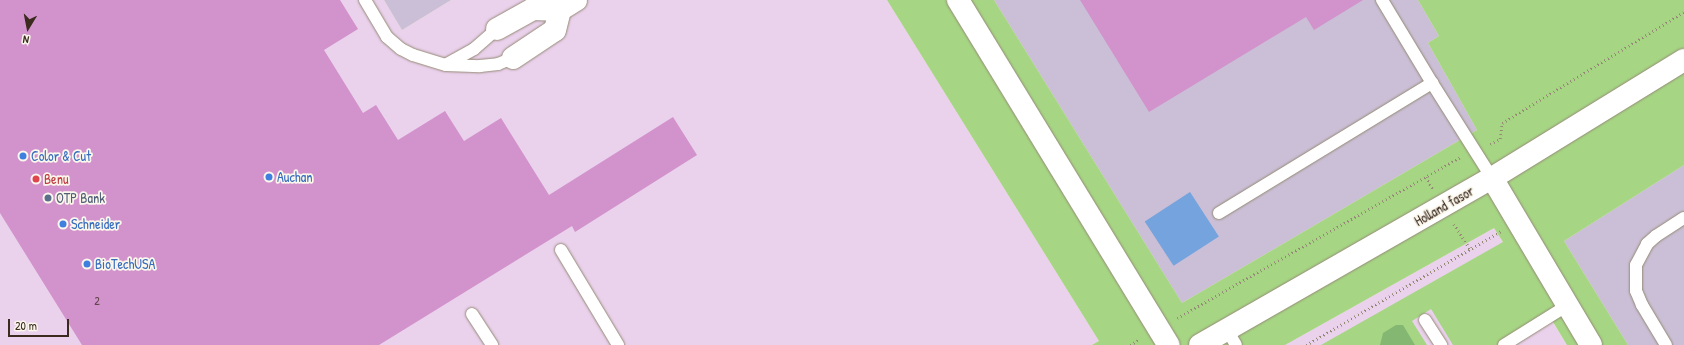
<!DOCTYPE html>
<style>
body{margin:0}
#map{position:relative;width:1684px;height:345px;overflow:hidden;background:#efe9ce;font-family:"Patrick Hand",sans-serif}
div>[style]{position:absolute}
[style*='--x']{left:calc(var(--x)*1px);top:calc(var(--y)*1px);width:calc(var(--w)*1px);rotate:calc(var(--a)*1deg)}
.built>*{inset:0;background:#ead1ec}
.industrial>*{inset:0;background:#cabfd6}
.green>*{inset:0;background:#a6d684}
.forest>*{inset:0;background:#84b772}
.water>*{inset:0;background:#74a3de;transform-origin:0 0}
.building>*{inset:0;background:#d292cc}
.path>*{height:2.5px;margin-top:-1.25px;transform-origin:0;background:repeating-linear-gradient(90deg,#958a76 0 1px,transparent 0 4px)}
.roads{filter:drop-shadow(0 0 1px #958a76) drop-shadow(0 0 1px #958a76)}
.service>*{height:12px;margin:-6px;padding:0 6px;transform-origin:6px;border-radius:6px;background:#fff}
.minor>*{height:22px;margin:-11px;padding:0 11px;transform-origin:11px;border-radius:11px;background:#fff}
.dots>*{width:11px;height:11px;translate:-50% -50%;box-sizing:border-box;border:2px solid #fbf7ec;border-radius:50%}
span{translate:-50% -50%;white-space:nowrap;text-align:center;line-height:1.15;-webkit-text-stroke:3.5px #fbf7ec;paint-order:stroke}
.number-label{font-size:12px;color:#61444a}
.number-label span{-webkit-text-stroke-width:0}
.shop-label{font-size:14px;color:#366cbe}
.left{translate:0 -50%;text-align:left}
.health-label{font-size:14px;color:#be3a42}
.service-label{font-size:14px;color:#4e5e75}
.street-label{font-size:14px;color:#3b2a1e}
.north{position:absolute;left:8px;top:8px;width:40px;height:40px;-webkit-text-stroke:3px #fbf7ec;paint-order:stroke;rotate:190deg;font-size:11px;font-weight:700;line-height:16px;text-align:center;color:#3b2a1e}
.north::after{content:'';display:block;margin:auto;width:14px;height:18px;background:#3b2a1e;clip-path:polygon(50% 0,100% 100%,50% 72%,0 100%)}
.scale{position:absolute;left:8px;top:319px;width:61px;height:18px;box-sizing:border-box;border:2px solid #3b2a1e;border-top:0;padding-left:5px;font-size:12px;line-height:14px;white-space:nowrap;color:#3b2a1e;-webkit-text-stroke:3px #fbf7ec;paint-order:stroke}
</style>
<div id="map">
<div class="built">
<i style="clip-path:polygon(0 0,384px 0,402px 30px,451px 0,887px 0,1099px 341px,1092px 345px,0 345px)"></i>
<i style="clip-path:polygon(1494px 228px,1567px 345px,1285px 345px)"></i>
</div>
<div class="industrial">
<i style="clip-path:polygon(384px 0,451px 0,402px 30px)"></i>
<i style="clip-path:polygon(994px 0,1418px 0,1439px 36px,1428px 43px,1477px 130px,1182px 303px)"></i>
<i style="clip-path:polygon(1684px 165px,1684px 345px,1628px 345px,1564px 241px)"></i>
</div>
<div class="green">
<i style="clip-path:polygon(887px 0,994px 0,1182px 303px,1477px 130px,1428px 43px,1439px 36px,1418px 0,1684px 0,1684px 165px,1564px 241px,1628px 345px,1567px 345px,1547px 312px,1543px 317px,1497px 345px,1453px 345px,1431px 309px,1412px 321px,1427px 345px,1321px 345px,1503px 242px,1494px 228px,1285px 345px,1092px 345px,1099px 341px)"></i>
</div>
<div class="forest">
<i style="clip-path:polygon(1396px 325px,1403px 325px,1415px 345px,1380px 345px,1383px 333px)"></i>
</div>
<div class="water">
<i style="left:1190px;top:192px;width:53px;height:54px;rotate:57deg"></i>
</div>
<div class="building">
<i style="clip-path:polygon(0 0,340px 0,358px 29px,324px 50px,363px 113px,376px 105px,398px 140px,445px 111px,464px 141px,501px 118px,549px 195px,673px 117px,697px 155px,575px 232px,572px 226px,379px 345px,82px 345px,0 213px)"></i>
<i style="clip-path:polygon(1080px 0,1363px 0,1314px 30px,1306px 17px,1149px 112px)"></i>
</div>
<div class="path">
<i style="--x:1490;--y:144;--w:11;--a:-27"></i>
<i style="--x:1500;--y:139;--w:16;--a:-83"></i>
<i style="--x:1502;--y:123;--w:213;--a:-31.4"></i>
<i style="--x:1426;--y:177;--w:14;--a:60"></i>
<i style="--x:1454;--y:224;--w:30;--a:57"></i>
<i style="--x:1177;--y:318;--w:326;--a:-29.6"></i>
<i style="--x:1130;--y:345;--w:12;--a:-31"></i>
<i style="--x:1306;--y:345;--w:226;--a:-30.3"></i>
</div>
<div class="roads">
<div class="service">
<i style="--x:365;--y:0;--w:43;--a:59.3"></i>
<i style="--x:387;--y:37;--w:18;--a:41"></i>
<i style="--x:401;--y:49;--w:13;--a:27"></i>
<i style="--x:413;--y:55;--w:34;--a:17"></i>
<i style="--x:446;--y:65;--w:34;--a:2"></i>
<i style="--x:480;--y:66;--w:18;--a:-6"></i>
<i style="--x:498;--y:64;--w:16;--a:-22"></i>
<i style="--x:1382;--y:0;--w:97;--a:58.9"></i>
<i style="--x:1432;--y:83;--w:112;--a:57.7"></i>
<i style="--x:447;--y:64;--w:31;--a:-29"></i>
<i style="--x:474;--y:49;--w:30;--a:-41"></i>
<i style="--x:1219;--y:213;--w:250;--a:-31.4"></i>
<i style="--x:561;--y:250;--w:111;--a:59"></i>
<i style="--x:472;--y:314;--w:37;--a:57"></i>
<i style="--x:1425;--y:320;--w:30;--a:57"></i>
<i style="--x:1227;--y:330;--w:17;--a:59"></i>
<i style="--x:1504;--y:345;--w:75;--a:-32"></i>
<i style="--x:1666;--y:345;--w:47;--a:-121"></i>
<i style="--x:1642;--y:305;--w:15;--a:-113"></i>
<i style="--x:1636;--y:291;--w:26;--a:-90"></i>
<i style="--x:1636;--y:265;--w:24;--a:-62"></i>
<i style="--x:1647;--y:244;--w:12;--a:-42"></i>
<i style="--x:1656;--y:236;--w:33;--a:-33"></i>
</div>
<div class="minor">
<i style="--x:958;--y:0;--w:404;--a:58.6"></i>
<i style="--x:497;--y:29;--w:41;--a:-29.1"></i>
<i style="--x:533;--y:9;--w:27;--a:2"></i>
<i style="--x:560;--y:10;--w:19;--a:-32"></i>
<i style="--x:513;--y:58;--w:50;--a:-33.7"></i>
<i style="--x:555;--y:30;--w:21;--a:-76"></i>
<i style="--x:1492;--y:178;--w:194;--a:59.3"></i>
<i style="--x:1200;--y:345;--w:336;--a:-29.8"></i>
<i style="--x:1492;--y:178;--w:225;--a:-31.6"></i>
</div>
</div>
<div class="dots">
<i style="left:23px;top:156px;background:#3f7fe0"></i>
<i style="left:269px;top:177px;background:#3f7fe0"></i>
<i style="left:36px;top:179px;background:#e0444e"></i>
<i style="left:48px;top:198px;background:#5c6f8a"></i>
<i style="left:63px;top:224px;background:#3f7fe0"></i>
<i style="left:87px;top:264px;background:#3f7fe0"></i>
</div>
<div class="number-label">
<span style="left:97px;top:301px">2</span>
</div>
<div class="shop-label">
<span class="left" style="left:31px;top:156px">Color &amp; Cut</span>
<span class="left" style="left:277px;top:177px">Auchan</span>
<span class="left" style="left:71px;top:224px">Schneider</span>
<span class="left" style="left:95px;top:264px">BioTechUSA</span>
</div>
<div class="health-label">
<span class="left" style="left:44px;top:179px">Benu</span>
</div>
<div class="service-label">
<span class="left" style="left:56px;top:198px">OTP Bank</span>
</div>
<div class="street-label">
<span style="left:1444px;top:206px;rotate:-30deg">Holland fasor</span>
</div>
<div class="north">N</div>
<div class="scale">20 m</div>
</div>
